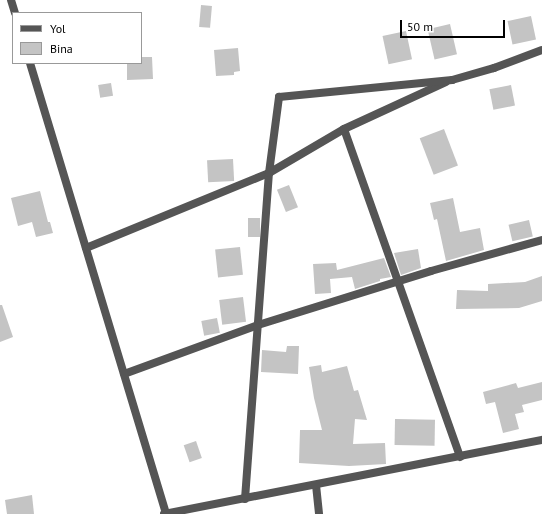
<!DOCTYPE html>
<style>
body{margin:0}
#map{position:relative;width:542px;height:514px;overflow:hidden;background:#fff;font-family:"PT Sans",sans-serif}
div>[style]{position:absolute}
[style*='--x']{left:calc(var(--x)*1px);top:calc(var(--y)*1px);width:calc(var(--w)*1px);rotate:calc(var(--a)*1deg)}
.building>*{inset:0;background:#c4c4c4;transform-origin:0 0}
.minor>*{height:8px;margin:-4px;padding:0 4px;transform-origin:4px;border-radius:4px;background:#555}
.tertiary>*{height:8px;margin:-4px;padding:0 4px;transform-origin:4px;border-radius:4px;background:#555}
span{translate:-50% -50%;white-space:nowrap;text-align:center;line-height:1.15;-webkit-text-stroke:3px #fff;paint-order:stroke}
.legend{position:absolute;left:12px;top:12px;width:130px;height:52px;box-sizing:border-box;background:#fff;border:1px solid #999;margin:0;padding:5px 7px;list-style:none;font-size:12px;color:#000}
.legend li{display:flex;align-items:center;gap:8px;height:20px}
.legend b{width:20px;border:1px solid #999}
.scale{position:absolute;left:400px;top:20px;width:105px;height:18px;box-sizing:border-box;border:2px solid #000;border-top:0;padding-left:5px;font-size:12px;line-height:14px;white-space:nowrap;color:#000;-webkit-text-stroke:3px #fff;paint-order:stroke}
</style>
<div id="map">
<div class="building">
<i style="left:201px;top:5px;width:11px;height:22px;rotate:5deg"></i>
<i style="left:531px;top:16px;width:24px;height:24px;rotate:78deg"></i>
<i style="left:450px;top:24px;width:31px;height:23px;rotate:77deg"></i>
<i style="left:406px;top:31px;width:29px;height:24px;rotate:78deg"></i>
<i style="clip-path:polygon(238px 48px,240px 71px,234px 72px,234px 75px,216px 76px,214px 50px)"></i>
<i style="clip-path:polygon(141px 57px,152px 57px,153px 79px,127px 80px,127px 63px,141px 63px)"></i>
<i style="left:111px;top:83px;width:13px;height:13px;rotate:81deg"></i>
<i style="left:511px;top:85px;width:21px;height:22px;rotate:79deg"></i>
<i style="left:444px;top:129px;width:39px;height:26px;rotate:69deg"></i>
<i style="left:233px;top:159px;width:22px;height:26px;rotate:87deg"></i>
<i style="left:289px;top:185px;width:24px;height:13px;rotate:68deg"></i>
<i style="clip-path:polygon(40px 191px,48px 222px,50px 222px,53px 233px,36px 237px,32px 222px,18px 226px,11px 198px)"></i>
<i style="clip-path:polygon(453px 198px,460px 232px,480px 228px,484px 250px,446px 261px,437px 219px,434px 220px,430px 203px)"></i>
<i style="left:248px;top:218px;width:12px;height:19px"></i>
<i style="left:529px;top:220px;width:17px;height:21px;rotate:77deg"></i>
<i style="left:240px;top:247px;width:28px;height:25px;rotate:84deg"></i>
<i style="clip-path:polygon(418px 249px,421px 268px,401px 275px,394px 253px)"></i>
<i style="clip-path:polygon(384px 258px,391px 277px,380px 279px,380px 281px,355px 289px,352px 277px,330px 279px,331px 293px,315px 294px,313px 264px,336px 263px,337px 270px)"></i>
<i style="clip-path:polygon(542px 276px,542px 301px,519px 308px,456px 309px,457px 290px,488px 291px,488px 284px,525px 282px)"></i>
<i style="left:243px;top:297px;width:25px;height:24px;rotate:83deg"></i>
<i style="clip-path:polygon(0 305px,2px 305px,13px 337px,0 342px)"></i>
<i style="left:217px;top:318px;width:15px;height:16px;rotate:79deg"></i>
<i style="clip-path:polygon(287px 346px,299px 346px,298px 374px,261px 372px,262px 350px,286px 352px)"></i>
<i style="clip-path:polygon(321px 365px,322px 372px,347px 366px,354px 391px,358px 390px,367px 420px,355px 419px,353px 444px,385px 443px,386px 464px,349px 466px,299px 463px,300px 430px,322px 430px,314px 398px,309px 367px)"></i>
<i style="clip-path:polygon(542px 382px,542px 400px,522px 405px,524px 412px,515px 414px,519px 429px,503px 433px,495px 402px,486px 404px,483px 392px,516px 383px,518px 388px)"></i>
<i style="left:395px;top:419px;width:40px;height:26px;rotate:1deg"></i>
<i style="left:196px;top:441px;width:18px;height:13px;rotate:71deg"></i>
<i style="clip-path:polygon(32px 495px,34px 514px,7px 514px,5px 500px)"></i>
</div>
<div class="minor">
<i style="--x:344;--y:129;--w:348;--a:70.5"></i>
<i style="--x:86;--y:248;--w:198;--a:-22.3"></i>
<i style="--x:269;--y:173;--w:87;--a:-30.4"></i>
<i style="--x:344;--y:129;--w:112;--a:-24.7"></i>
<i style="--x:124;--y:374;--w:143;--a:-20.1"></i>
<i style="--x:258;--y:325;--w:181;--a:-17.3"></i>
<i style="--x:431;--y:271;--w:115;--a:-15.6"></i>
<i style="--x:316;--y:485;--w:29;--a:84"></i>
<i style="--x:245;--y:499;--w:327;--a:-85.8"></i>
<i style="--x:269;--y:173;--w:77;--a:-82.5"></i>
<i style="--x:279;--y:97;--w:174;--a:-5.6"></i>
<i style="--x:452;--y:80;--w:44;--a:-15.9"></i>
<i style="--x:494;--y:68;--w:51;--a:-20.6"></i>
<i style="--x:164;--y:514;--w:385;--a:-11.1"></i>
</div>
<div class="tertiary">
<i style="--x:11;--y:0;--w:14;--a:73"></i>
<i style="--x:30;--y:63;--w:471;--a:73.2"></i>
</div>
<ul class="legend">
<li><b style="height:5px;background:#555"></b>Yol</li>
<li><b style="height:11px;background:#c4c4c4"></b>Bina</li>
</ul>
<div class="scale">50 m</div>
</div>
